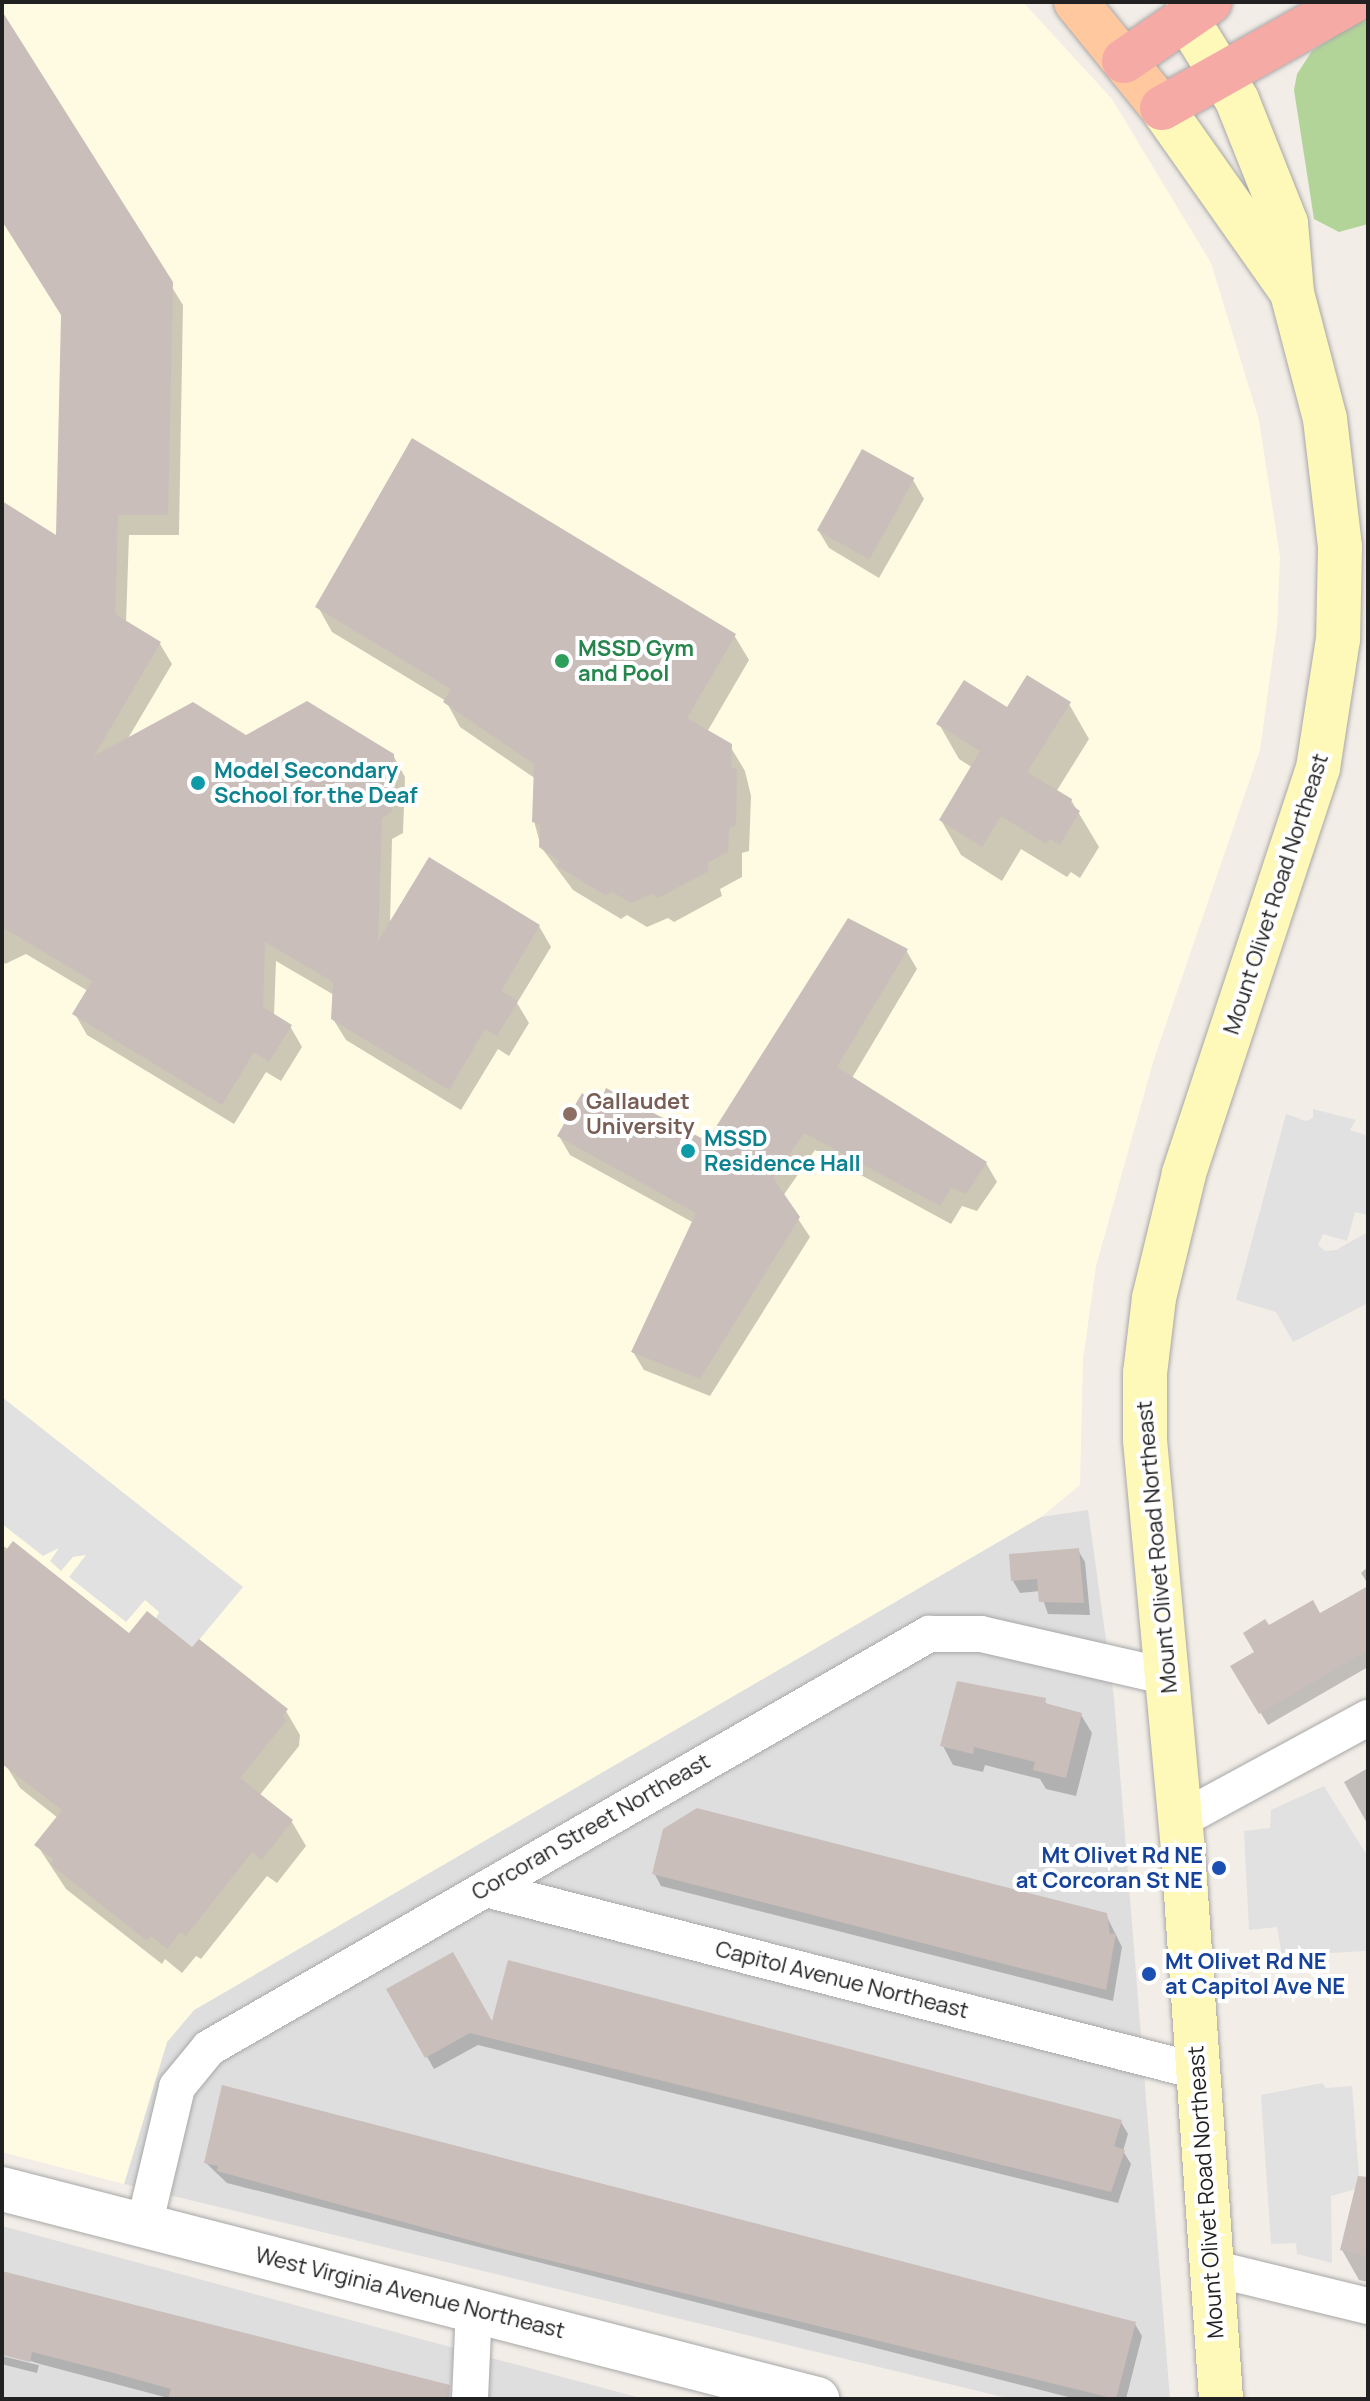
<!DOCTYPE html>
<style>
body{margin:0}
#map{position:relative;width:1370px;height:2401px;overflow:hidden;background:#f2ede7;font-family:Manrope,sans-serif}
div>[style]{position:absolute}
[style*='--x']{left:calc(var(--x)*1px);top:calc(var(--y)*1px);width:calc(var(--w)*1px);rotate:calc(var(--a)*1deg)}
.residential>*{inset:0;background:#dfdede}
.education>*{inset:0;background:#fffbe3}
.forest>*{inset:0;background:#b3d499}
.parking>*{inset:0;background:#e1e1e1}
.shadow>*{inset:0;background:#0003;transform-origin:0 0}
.building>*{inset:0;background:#cabeba;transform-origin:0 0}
.roads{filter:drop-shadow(0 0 2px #a8a8a8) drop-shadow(0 0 2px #a8a8a8)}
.minor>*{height:36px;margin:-18px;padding:0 18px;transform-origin:18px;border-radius:18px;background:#fff}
.tertiary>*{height:44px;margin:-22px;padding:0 22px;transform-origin:22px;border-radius:22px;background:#fff}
.secondary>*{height:44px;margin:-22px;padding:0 22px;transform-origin:22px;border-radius:22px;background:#fef8b9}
.primary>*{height:44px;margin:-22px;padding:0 22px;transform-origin:22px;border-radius:22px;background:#ffc89f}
.trunk>*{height:44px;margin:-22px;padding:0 22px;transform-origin:22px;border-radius:22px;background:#f6aaa5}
.dots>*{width:22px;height:22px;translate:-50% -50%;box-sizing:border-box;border:4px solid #fff;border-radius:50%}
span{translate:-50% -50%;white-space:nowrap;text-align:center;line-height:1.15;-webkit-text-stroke:8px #fff;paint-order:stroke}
.leisure-label{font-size:22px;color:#27864d;font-weight:700}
.left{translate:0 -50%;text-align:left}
.culture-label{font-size:22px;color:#0d838f;font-weight:700}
.street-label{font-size:22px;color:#212121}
.education-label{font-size:22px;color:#785e54;font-weight:700}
.transit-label{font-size:22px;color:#164399;font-weight:700}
.right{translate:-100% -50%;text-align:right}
.frame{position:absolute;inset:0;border:4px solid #212121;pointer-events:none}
</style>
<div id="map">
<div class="residential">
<i style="clip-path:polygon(1088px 1510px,1114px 1698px,1170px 2399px,1011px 2399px,124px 2184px,167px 2042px,194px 2010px,1041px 1517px)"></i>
<i style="clip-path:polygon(2px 2226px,644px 2399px,2px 2399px)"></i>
</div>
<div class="education">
<i style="clip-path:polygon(2px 2px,1023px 2px,1112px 99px,1211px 263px,1259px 420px,1280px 557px,1277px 626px,1260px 750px,1154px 1059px,1096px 1266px,1083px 1360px,1080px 1485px,1041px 1517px,194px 2010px,167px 2042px,124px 2184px,2px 2152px)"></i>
</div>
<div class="forest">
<i style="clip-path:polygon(1368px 15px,1368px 224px,1339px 232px,1314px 219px,1294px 90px,1297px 74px,1312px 51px)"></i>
</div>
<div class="parking">
<i style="clip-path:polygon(1313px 1109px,1356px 1120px,1350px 1130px,1368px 1136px,1368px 1215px,1355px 1212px,1347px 1241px,1323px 1234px,1318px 1245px,1325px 1251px,1336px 1250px,1368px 1232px,1368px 1303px,1293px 1342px,1276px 1312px,1236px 1300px,1286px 1114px,1306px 1121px,1313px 1118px)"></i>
<i style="clip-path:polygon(2px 1397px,243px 1587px,174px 1670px,156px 1618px,159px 1612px,145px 1600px,126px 1622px,69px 1577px,86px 1555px,73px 1557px,61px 1571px,50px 1561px,59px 1548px,43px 1556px,2px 1524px)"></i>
<i style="clip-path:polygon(1324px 1786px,1368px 1857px,1368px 1947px,1365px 1951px,1282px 1956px,1277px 1927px,1249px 1930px,1244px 1831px,1270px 1828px,1271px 1810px)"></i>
<i style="clip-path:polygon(1322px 2083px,1326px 2088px,1352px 2086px,1360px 2188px,1331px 2196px,1332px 2263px,1297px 2254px,1296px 2243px,1271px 2244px,1261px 2095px)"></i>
</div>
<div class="shadow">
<i style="clip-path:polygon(2px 14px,183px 305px,179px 535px,129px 535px,126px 623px,160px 644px,172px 664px,127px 740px,246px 738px,393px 755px,405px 777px,403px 833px,392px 839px,390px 925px,539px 926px,551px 947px,517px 1003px,529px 1023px,509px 1056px,498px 1049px,461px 1110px,346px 1040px,333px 1019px,334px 995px,276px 961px,274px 1016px,290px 1026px,302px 1047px,281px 1081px,266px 1072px,234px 1124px,87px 1035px,75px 1014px,88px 991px,26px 954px,5px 964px,2px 959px,2px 505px,58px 539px,63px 317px,2px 219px)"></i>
<i style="clip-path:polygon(913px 480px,924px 499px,879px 578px,829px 548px,818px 530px)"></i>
<i style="clip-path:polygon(318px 607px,734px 635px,749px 660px,707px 732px,730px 746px,745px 771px,751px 796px,749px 851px,742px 853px,742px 877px,720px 889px,722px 896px,674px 922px,668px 918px,647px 927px,627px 915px,621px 919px,573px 890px,541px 847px,534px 821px,536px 779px,460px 727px,446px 701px,332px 632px)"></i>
<i style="clip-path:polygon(1069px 704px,1089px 739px,1056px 792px,1071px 800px,1099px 847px,1080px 878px,1071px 872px,1067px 877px,1021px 849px,1002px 881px,961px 855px,941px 820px,973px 768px,959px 759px,939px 724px)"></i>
<i style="clip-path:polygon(906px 950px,917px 969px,852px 1078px,986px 1163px,997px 1182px,977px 1211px,962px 1206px,951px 1224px,815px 1150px,783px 1196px,810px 1237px,710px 1396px,644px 1370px,633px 1352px,694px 1223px,570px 1155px,559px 1136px,599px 1112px,708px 1143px)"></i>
<i style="clip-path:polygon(2px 1545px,130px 1635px,193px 1650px,286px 1711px,300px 1735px,299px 1746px,259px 1796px,292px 1822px,306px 1846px,277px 1883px,267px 1876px,201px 1959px,196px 1956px,182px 1973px,165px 1959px,162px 1964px,66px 1889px,37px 1845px,58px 1818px,20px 1788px,2px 1759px)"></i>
<i style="clip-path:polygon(1078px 1550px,1085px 1562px,1090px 1615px,1048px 1614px,1040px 1591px,1020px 1593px,1013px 1581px)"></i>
<i style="clip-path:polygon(1368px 1567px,1368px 1584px,1361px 1573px)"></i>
<i style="clip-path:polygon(1368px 1588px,1368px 1667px,1268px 1725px,1233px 1667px,1257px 1653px,1268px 1628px,1320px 1616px)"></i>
<i style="clip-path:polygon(1044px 1700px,1048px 1706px,1081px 1715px,1092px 1733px,1076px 1796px,1046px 1789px,1040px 1779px,985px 1765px,983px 1772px,953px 1765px,943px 1746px)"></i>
<i style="clip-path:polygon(1368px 1768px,1368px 1825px,1344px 1782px)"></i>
<i style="clip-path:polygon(654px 1873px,1106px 1915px,1122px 1947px,1113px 2001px,661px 1886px)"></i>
<i style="clip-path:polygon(389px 1990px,493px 2026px,1121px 2122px,1128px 2134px,1123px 2151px,1131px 2164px,1118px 2203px,478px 2045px,434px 2069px)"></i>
<i style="clip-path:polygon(206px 2163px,1135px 2324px,1142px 2336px,1126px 2399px,1076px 2399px,227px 2183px)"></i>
<i style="clip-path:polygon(1368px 2171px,1368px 2282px,1359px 2280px,1342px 2250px)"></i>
<i style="clip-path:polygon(2px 2273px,428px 2399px,172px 2399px,40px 2364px,2px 2352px)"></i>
<i style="left:2px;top:2356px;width:38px;height:8px;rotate:14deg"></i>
</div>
<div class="building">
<i style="clip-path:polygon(2px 11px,173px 282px,168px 515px,118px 515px,115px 614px,161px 642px,94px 756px,193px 702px,246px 735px,307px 701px,394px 754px,392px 812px,382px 818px,378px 941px,429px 857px,540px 925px,501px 991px,518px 1001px,497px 1036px,485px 1029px,449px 1090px,331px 1019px,333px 982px,265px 942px,263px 1007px,292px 1025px,269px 1062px,254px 1052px,222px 1105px,72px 1014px,92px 981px,2px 927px,2px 501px,56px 535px,61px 315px,2px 221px)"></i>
<i style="clip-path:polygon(412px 438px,736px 634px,687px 718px,732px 744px,731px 767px,737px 769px,736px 826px,729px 828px,728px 852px,707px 863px,709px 871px,658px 898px,653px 894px,631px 903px,612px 892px,605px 895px,557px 866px,559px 861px,539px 847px,540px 824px,532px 822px,534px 764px,443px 702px,451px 689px,315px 607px)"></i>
<i style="left:862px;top:449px;width:60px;height:93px;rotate:29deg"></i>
<i style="clip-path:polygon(1027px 675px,1071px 702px,1027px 772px,1072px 799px,1070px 804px,1080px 811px,1060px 845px,1050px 839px,1046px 844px,1001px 816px,982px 847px,939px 820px,980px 751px,936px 724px,964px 680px,1007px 707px)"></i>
<i style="clip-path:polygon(848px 918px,908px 949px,837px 1067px,987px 1162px,966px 1194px,951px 1188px,940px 1206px,804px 1133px,773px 1178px,800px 1217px,700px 1379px,631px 1352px,696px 1213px,557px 1136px,582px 1093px,598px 1108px,606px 1088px,707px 1141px)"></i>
<i style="clip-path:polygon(13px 1541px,129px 1633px,147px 1611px,192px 1647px,199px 1639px,288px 1709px,283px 1716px,287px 1720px,240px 1778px,293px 1820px,262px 1860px,252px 1852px,186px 1936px,181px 1932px,167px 1949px,151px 1936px,147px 1941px,50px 1864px,53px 1859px,34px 1845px,62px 1810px,2px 1764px,2px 1555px)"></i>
<i style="clip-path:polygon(1079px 1548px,1084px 1603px,1039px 1602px,1037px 1579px,1011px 1581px,1009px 1554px)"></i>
<i style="clip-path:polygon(1368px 1586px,1368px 1650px,1259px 1714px,1230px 1666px,1254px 1652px,1243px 1633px,1265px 1619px,1269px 1625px,1313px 1600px,1320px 1613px)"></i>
<i style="clip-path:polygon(957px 1681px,1046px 1698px,1045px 1703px,1082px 1713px,1066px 1778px,1033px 1770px,1035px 1762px,974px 1747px,973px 1754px,940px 1746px)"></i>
<i style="clip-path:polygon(697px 1808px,1107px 1913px,1110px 1934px,1116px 1933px,1106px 1990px,652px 1874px,663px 1829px)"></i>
<i style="clip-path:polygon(453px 1952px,492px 2021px,508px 1960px,1122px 2120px,1114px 2146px,1125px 2150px,1111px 2192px,470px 2033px,425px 2058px,386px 1989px)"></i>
<i style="clip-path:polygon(222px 2085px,1136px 2322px,1116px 2399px,491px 2246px,217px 2171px,218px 2166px,204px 2163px)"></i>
<i style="clip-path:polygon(1358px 2176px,1368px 2177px,1368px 2257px,1340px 2250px)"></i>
<i style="clip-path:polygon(2px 2271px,450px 2385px,449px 2399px,168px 2399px,171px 2389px,110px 2372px,32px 2352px,30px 2362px,2px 2355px)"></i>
</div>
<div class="roads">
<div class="minor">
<i style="--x:1180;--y:1820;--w:214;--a:-28.5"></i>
<i style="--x:486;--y:1889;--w:734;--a:14.36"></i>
<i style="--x:144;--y:2226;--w:143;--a:-76.6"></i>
<i style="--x:177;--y:2087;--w:50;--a:-50.6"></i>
<i style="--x:209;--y:2048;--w:831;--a:-29.9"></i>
<i style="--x:929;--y:1634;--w:52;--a:0"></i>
<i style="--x:981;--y:1634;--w:192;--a:12.9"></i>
<i style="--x:1212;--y:2268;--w:161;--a:13.7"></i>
<i style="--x:470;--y:2399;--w:90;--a:-87.5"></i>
</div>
<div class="tertiary">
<i style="--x:2;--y:2189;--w:842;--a:14.45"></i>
</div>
<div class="secondary">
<i style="--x:1185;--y:16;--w:99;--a:58.2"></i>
<i style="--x:1237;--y:100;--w:132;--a:68.3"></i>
<i style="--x:1286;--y:223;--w:70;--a:85.1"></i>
<i style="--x:1292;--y:293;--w:130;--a:75.3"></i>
<i style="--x:1325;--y:419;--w:129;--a:83.3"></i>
<i style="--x:1340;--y:547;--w:92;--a:91.2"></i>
<i style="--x:1338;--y:639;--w:131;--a:98.8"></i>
<i style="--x:1318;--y:768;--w:428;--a:108.3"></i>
<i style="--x:1184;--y:1174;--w:128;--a:103.6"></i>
<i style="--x:1154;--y:1298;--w:76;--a:96.8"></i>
<i style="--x:1145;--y:1373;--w:67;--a:90"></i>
<i style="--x:1145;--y:1440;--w:413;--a:84.7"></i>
<i style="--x:1183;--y:1851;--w:549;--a:86.03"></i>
<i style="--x:1162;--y:108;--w:224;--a:54.8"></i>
</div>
<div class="primary">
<i style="--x:1076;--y:2;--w:136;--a:50.9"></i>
</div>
<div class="trunk">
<i style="--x:1124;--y:61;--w:104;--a:-34.5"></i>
<i style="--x:1162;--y:108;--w:217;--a:-29.3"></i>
</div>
</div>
<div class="dots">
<i style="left:562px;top:661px;background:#2e9e5b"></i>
<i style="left:198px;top:783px;background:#0f9aa8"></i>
<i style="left:570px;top:1114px;background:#8d6e63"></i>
<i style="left:688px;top:1151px;background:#0f9aa8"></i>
<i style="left:1219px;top:1868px;background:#1a4fb4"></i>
<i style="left:1149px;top:1974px;background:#1a4fb4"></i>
</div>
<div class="leisure-label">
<span class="left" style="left:578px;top:661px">MSSD Gym<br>and Pool</span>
</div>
<div class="culture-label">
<span class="left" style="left:214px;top:783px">Model Secondary<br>School for the Deaf</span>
<span class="left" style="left:704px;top:1151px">MSSD<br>Residence Hall</span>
</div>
<div class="street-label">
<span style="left:1276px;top:894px;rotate:-72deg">Mount Olivet Road Northeast</span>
<span style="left:1157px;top:1547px;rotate:-95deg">Mount Olivet Road Northeast</span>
<span style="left:591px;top:1827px;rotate:-30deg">Corcoran Street Northeast</span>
<span style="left:842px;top:1980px;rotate:14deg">Capitol Avenue Northeast</span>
<span style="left:1206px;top:2192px;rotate:-94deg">Mount Olivet Road Northeast</span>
<span style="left:410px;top:2293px;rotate:14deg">West Virginia Avenue Northeast</span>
</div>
<div class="education-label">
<span class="left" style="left:586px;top:1114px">Gallaudet<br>University</span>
</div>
<div class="transit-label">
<span class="right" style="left:1203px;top:1868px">Mt Olivet Rd NE<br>at Corcoran St NE</span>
<span class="left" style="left:1165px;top:1974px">Mt Olivet Rd NE<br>at Capitol Ave NE</span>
</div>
<div class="frame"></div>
</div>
